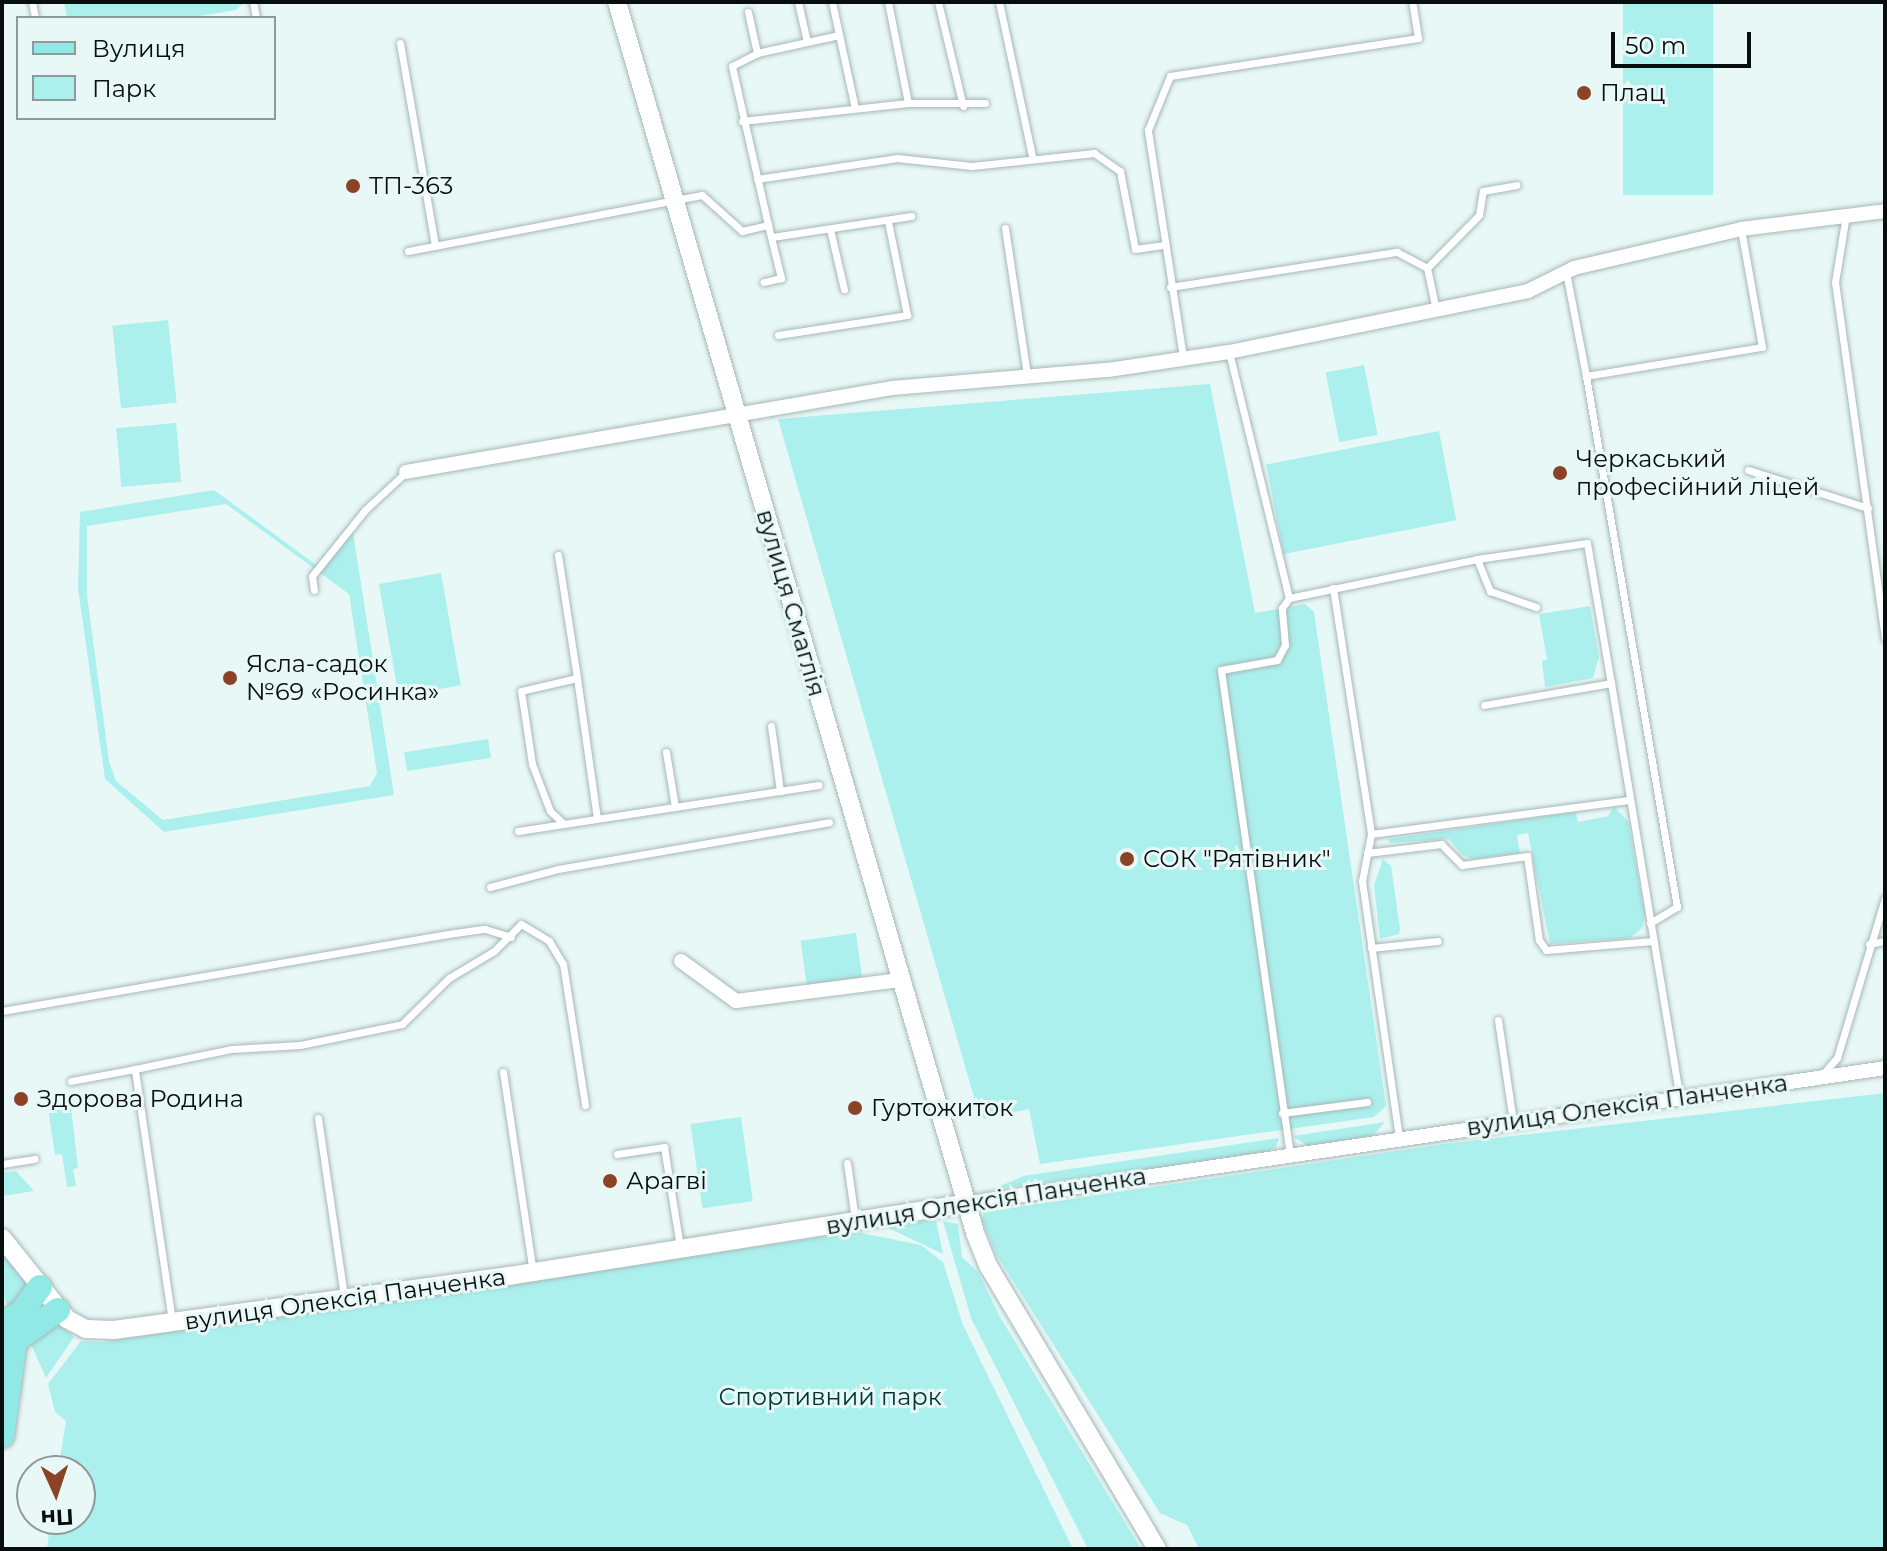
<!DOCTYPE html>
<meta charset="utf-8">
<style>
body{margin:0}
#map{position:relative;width:1887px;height:1551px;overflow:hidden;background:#e7f8f7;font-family:Montserrat,sans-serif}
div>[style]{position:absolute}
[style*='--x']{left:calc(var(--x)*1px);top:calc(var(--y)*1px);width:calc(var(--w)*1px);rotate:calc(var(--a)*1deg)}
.green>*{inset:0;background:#abf0ed;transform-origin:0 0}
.roads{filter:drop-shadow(0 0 2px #a7b7b6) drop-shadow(0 0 2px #a7b7b6)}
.service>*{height:7px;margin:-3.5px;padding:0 3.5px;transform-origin:3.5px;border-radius:3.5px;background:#fff}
.minor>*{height:14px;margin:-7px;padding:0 7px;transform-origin:7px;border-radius:7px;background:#fff}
.tertiary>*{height:18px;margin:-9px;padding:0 9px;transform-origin:9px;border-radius:9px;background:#fff}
.primary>*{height:24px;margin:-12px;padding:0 12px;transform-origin:12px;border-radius:12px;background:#91e9e6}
.dots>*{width:22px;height:22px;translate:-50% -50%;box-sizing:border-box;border:4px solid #e7f8f7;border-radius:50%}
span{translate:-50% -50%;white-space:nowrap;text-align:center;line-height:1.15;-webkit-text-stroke:6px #e7f8f7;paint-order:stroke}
.poi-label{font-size:24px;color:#080d0d}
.left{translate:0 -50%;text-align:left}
.street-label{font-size:24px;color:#080d0d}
.park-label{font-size:24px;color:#003635}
.frame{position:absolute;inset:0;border:4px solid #080d0d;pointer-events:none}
.legend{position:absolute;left:16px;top:16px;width:260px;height:104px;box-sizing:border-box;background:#e7f8f7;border:2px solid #8e9a99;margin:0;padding:10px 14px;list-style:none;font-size:24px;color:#080d0d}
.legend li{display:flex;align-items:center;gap:16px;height:40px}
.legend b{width:40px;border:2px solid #8e9a99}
.north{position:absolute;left:16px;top:1455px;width:80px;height:80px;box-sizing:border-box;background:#e7f8f7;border:2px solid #8e9a99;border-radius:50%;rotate:177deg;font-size:22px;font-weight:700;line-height:32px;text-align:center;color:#080d0d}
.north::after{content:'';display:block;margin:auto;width:28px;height:36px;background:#8c4325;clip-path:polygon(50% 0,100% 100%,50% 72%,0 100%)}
.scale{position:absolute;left:1611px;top:32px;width:140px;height:36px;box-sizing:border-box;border:4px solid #080d0d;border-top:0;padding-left:10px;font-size:24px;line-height:28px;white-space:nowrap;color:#080d0d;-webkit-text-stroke:6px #e7f8f7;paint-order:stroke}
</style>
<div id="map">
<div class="green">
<div style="clip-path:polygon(64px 2px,244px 2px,236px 10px,188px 18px,67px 18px)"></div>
<div style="left:1623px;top:2px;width:90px;height:193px"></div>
<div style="left:168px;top:320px;width:83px;height:56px;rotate:84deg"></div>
<div style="left:1364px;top:365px;width:71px;height:39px;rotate:79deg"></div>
<div style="clip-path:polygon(1210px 384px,1255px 613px,1305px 604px,1314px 612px,1386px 1106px,1374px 1117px,1040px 1164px,1029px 1109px,984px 1119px,978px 1111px,778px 419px)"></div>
<div style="left:176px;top:423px;width:59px;height:60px;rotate:85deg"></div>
<div style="left:1439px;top:431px;width:91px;height:176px;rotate:79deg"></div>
<div style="clip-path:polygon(evenodd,214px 490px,319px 567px,352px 526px,394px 795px,164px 832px,105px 779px,78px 588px,80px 512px,214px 490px,226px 504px,349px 594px,377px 773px,370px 786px,163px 820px,116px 781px,109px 761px,87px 595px,87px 526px,226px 504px)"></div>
<div style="left:441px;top:573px;width:114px;height:63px;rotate:80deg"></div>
<div style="clip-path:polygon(1590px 606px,1599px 657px,1593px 678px,1545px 687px,1542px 661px,1547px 659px,1539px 614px)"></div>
<div style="left:488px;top:739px;width:19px;height:85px;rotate:81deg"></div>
<div style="clip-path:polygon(1614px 807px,1628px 821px,1645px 915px,1642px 928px,1630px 938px,1550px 944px,1528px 833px,1517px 835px,1520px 853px,1472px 859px,1462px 855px,1449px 839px,1389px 843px,1388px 839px,1576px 812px,1578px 822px,1608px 816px)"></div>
<div style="clip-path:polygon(1383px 859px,1391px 866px,1400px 929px,1399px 934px,1380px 939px,1374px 885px)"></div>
<div style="left:856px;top:933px;width:45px;height:56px;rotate:82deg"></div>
<div style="clip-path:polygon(1885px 1093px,1885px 1549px,1199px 1549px,1187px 1525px,1160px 1513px,996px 1254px,982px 1220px,984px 1212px,1444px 1144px)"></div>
<div style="clip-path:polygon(71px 1107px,78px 1168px,73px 1169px,76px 1186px,67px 1187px,62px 1154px,55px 1155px,49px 1115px,50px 1110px)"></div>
<div style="left:741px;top:1117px;width:85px;height:51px;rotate:82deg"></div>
<div style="clip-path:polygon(1385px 1122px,1371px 1138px,1309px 1147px,1293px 1136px)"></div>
<div style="clip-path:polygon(1279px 1138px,1276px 1147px,1263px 1154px,994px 1189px,1023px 1176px)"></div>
<div style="clip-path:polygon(16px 1171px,34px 1191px,2px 1196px,2px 1173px)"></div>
<div style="clip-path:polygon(936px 1220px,943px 1254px,884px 1226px)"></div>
<div style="clip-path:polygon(943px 1221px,958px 1224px,962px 1257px,978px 1272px,1000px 1317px,1141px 1549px,1088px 1549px,971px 1318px)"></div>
<div style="clip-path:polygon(856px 1232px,921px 1245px,943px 1262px,963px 1325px,1073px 1549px,47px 1549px,51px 1519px,80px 1519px,80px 1471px,58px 1471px,66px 1421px,55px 1412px,48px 1384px,81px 1341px,102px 1342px)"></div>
<div style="clip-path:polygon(2px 1249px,29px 1285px,12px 1312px,2px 1296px)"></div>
<div style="clip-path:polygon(59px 1323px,74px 1337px,46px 1378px,27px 1335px)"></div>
</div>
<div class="roads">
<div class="service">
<div style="--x:32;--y:2;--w:16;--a:79"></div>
<div style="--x:253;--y:2;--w:16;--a:79"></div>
<div style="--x:798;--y:2;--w:41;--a:77.3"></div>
<div style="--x:832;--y:2;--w:108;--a:77.8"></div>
<div style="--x:888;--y:2;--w:103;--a:78.8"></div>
<div style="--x:938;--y:2;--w:107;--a:76.5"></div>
<div style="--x:999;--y:2;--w:157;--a:77.9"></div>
<div style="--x:748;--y:12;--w:42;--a:77.6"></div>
<div style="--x:400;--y:43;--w:206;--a:80.2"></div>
<div style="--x:742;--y:121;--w:167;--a:-6.2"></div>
<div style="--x:908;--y:103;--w:77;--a:0"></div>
<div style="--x:757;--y:179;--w:142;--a:-8.5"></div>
<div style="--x:897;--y:158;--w:75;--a:6.1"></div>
<div style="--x:972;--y:166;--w:123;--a:-6.1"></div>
<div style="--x:1094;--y:153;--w:32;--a:35"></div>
<div style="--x:1120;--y:171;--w:79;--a:79.1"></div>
<div style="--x:1135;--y:249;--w:28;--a:-8"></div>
<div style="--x:1846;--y:215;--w:68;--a:99.3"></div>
<div style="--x:1835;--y:282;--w:360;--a:82"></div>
<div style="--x:768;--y:225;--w:163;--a:-102.8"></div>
<div style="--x:732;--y:66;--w:28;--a:-27"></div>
<div style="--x:757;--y:53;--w:84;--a:-12.4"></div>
<div style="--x:1005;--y:228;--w:150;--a:81.5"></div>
<div style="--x:830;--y:229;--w:62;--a:76.9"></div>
<div style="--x:772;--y:237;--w:141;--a:-8.6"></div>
<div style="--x:408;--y:251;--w:299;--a:-10.8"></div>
<div style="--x:702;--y:195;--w:54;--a:42"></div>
<div style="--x:742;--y:231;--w:27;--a:-13"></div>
<div style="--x:768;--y:225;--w:55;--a:76.2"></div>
<div style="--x:781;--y:278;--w:18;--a:167"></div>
<div style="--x:1427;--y:268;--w:74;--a:-45.5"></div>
<div style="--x:1479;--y:215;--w:24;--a:-81"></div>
<div style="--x:1483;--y:191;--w:34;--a:-10"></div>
<div style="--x:1566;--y:272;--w:106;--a:79.1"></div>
<div style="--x:1170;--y:287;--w:230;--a:-8.8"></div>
<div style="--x:1397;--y:252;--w:34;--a:28"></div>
<div style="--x:1427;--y:268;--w:43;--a:77.9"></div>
<div style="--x:778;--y:335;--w:131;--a:-8.8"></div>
<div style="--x:907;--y:315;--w:95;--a:-101.5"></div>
<div style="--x:1229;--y:352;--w:253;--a:76.3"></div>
<div style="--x:1183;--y:357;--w:230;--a:-98.8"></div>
<div style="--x:1148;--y:130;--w:58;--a:-67.8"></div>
<div style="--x:1170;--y:76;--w:251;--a:-8.7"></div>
<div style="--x:1418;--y:38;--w:36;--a:-99"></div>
<div style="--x:1748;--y:470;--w:126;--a:17.6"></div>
<div style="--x:558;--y:555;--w:124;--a:81.2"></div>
<div style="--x:577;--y:678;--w:57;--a:166.9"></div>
<div style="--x:521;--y:691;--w:74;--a:81.4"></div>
<div style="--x:532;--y:764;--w:50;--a:69"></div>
<div style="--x:550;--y:811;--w:19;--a:43"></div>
<div style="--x:1477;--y:559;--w:35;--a:68"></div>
<div style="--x:1490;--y:591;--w:49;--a:19.2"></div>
<div style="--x:1333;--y:588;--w:249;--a:81.2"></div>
<div style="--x:1371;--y:834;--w:48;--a:100.8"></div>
<div style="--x:1362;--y:881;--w:260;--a:81.8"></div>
<div style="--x:314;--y:590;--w:14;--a:-98"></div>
<div style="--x:312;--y:576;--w:85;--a:-51.2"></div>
<div style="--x:365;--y:510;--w:56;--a:-42.8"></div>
<div style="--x:577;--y:678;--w:142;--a:81.9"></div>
<div style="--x:1484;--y:705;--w:129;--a:-9.8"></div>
<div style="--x:1611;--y:683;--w:422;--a:80.6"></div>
<div style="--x:771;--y:726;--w:66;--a:82.1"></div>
<div style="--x:666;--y:752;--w:56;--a:80.7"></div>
<div style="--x:518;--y:831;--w:304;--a:-8.7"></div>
<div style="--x:1371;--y:834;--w:260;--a:-7.5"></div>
<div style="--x:1367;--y:853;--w:75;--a:-6.9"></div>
<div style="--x:1441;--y:844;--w:30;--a:45"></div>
<div style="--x:1462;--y:865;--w:66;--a:-7.9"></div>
<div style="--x:1527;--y:856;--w:85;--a:81.9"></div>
<div style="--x:1539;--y:940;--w:12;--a:55"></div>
<div style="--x:1546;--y:950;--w:107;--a:-4.8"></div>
<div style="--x:490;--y:887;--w:70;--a:-14.8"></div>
<div style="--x:558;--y:869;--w:275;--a:-9.8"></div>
<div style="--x:1650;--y:923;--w:31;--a:-31"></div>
<div style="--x:1677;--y:907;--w:539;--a:-99.72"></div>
<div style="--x:1586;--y:376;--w:178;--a:-9.4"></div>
<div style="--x:1762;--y:347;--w:120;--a:-100.1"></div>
<div style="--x:1869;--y:944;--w:16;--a:-11"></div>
<div style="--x:1371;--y:948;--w:67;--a:-6"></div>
<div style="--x:2;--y:1011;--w:460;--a:-9.8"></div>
<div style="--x:455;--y:933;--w:30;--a:-8"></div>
<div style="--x:485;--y:929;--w:27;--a:17"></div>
<div style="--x:1498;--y:1020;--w:103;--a:81.6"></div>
<div style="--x:503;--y:1072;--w:202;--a:81.5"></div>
<div style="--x:1822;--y:1075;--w:23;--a:-49"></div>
<div style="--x:1837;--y:1058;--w:167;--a:-73.3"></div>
<div style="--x:71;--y:1081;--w:65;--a:-10.6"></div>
<div style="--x:1282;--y:1113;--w:86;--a:-7.4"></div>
<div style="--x:318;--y:1118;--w:181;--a:81.7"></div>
<div style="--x:617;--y:1154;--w:48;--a:-8.5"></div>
<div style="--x:664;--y:1147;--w:101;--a:80.9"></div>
<div style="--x:1290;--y:1155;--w:490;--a:-98.1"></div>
<div style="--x:1221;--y:670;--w:57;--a:-10.1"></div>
<div style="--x:1277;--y:660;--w:17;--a:-62"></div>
<div style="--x:1285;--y:645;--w:37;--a:-95"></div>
<div style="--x:1282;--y:608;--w:12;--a:-55"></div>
<div style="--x:1289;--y:598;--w:192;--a:-11.7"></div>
<div style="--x:1477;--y:559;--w:111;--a:-8.3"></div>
<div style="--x:1587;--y:543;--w:142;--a:80.3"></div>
<div style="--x:847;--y:1163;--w:57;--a:81.9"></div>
<div style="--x:2;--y:1164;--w:33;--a:-9"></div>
<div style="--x:172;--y:1321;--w:255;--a:-98.4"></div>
<div style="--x:135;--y:1069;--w:99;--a:-11.7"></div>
<div style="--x:232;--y:1049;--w:68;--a:-3.4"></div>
<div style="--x:300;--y:1045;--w:104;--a:-11.6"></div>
<div style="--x:402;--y:1024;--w:66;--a:-44.4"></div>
<div style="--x:449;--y:978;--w:52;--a:-31"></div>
<div style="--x:494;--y:951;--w:38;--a:-45"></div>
<div style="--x:521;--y:924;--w:33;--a:31"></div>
<div style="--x:549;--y:941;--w:27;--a:59"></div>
<div style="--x:563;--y:964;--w:143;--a:81.1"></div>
</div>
<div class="minor">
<div style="--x:406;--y:472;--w:493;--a:-9.8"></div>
<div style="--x:892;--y:388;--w:217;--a:-4.8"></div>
<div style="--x:1108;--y:370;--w:122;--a:-8.5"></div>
<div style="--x:1229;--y:352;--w:305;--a:-11.5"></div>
<div style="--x:1528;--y:291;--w:51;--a:-26.6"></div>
<div style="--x:1574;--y:268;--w:171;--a:-13.1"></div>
<div style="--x:1741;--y:229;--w:145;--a:-7.1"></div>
<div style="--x:681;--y:961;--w:68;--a:36"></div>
<div style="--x:736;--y:1001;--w:165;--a:-7.3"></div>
<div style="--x:969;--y:1203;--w:926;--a:-8.38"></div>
</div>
<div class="tertiary">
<div style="--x:617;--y:2;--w:1282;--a:73.78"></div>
<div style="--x:975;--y:1233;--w:37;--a:68"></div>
<div style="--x:989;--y:1267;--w:328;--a:59.2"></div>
<div style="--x:2;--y:1238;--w:104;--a:51.3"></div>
<div style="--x:67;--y:1319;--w:21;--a:28"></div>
<div style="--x:86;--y:1329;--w:28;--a:2"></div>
<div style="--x:114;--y:1330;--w:399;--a:-7.8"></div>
<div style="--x:509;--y:1276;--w:466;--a:-9"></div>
</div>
<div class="primary">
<div style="--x:2;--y:1323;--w:21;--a:-28"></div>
<div style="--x:21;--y:1313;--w:32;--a:-54"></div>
<div style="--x:2;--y:1436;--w:96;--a:-82.2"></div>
<div style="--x:15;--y:1341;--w:53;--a:-35.8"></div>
</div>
</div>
<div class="dots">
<div style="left:1584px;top:93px;background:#8c4325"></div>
<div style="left:353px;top:186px;background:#8c4325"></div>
<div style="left:1560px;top:473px;background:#8c4325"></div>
<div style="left:230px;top:678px;background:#8c4325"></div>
<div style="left:1127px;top:859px;background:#8c4325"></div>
<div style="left:21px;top:1099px;background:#8c4325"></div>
<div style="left:855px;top:1108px;background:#8c4325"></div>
<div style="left:610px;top:1181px;background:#8c4325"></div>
</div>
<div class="poi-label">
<span class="left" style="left:1600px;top:93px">Плац</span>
<span class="left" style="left:369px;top:186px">ТП-363</span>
<span class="left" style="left:1576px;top:473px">Черкаський<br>професійний ліцей</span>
<span class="left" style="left:246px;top:678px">Ясла-садок<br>№69 «Росинка»</span>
<span class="left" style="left:1143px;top:859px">СОК "Рятівник"</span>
<span class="left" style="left:37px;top:1099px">Здорова Родина</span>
<span class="left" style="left:871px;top:1108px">Гуртожиток</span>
<span class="left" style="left:626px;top:1181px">Арагві</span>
</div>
<div class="street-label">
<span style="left:791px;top:603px;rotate:74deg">вулиця Смаглія</span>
<span style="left:1627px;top:1105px;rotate:-8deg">вулиця Олексія Панченка</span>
<span style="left:986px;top:1201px;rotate:-9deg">вулиця Олексія Панченка</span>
<span style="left:345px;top:1299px;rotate:-8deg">вулиця Олексія Панченка</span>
</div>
<div class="park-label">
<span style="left:830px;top:1397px">Спортивний парк</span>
</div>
<div class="frame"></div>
<ul class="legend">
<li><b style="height:10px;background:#91e9e6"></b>Вулиця</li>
<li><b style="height:22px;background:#abf0ed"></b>Парк</li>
</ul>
<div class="north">Пн</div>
<div class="scale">50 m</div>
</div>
